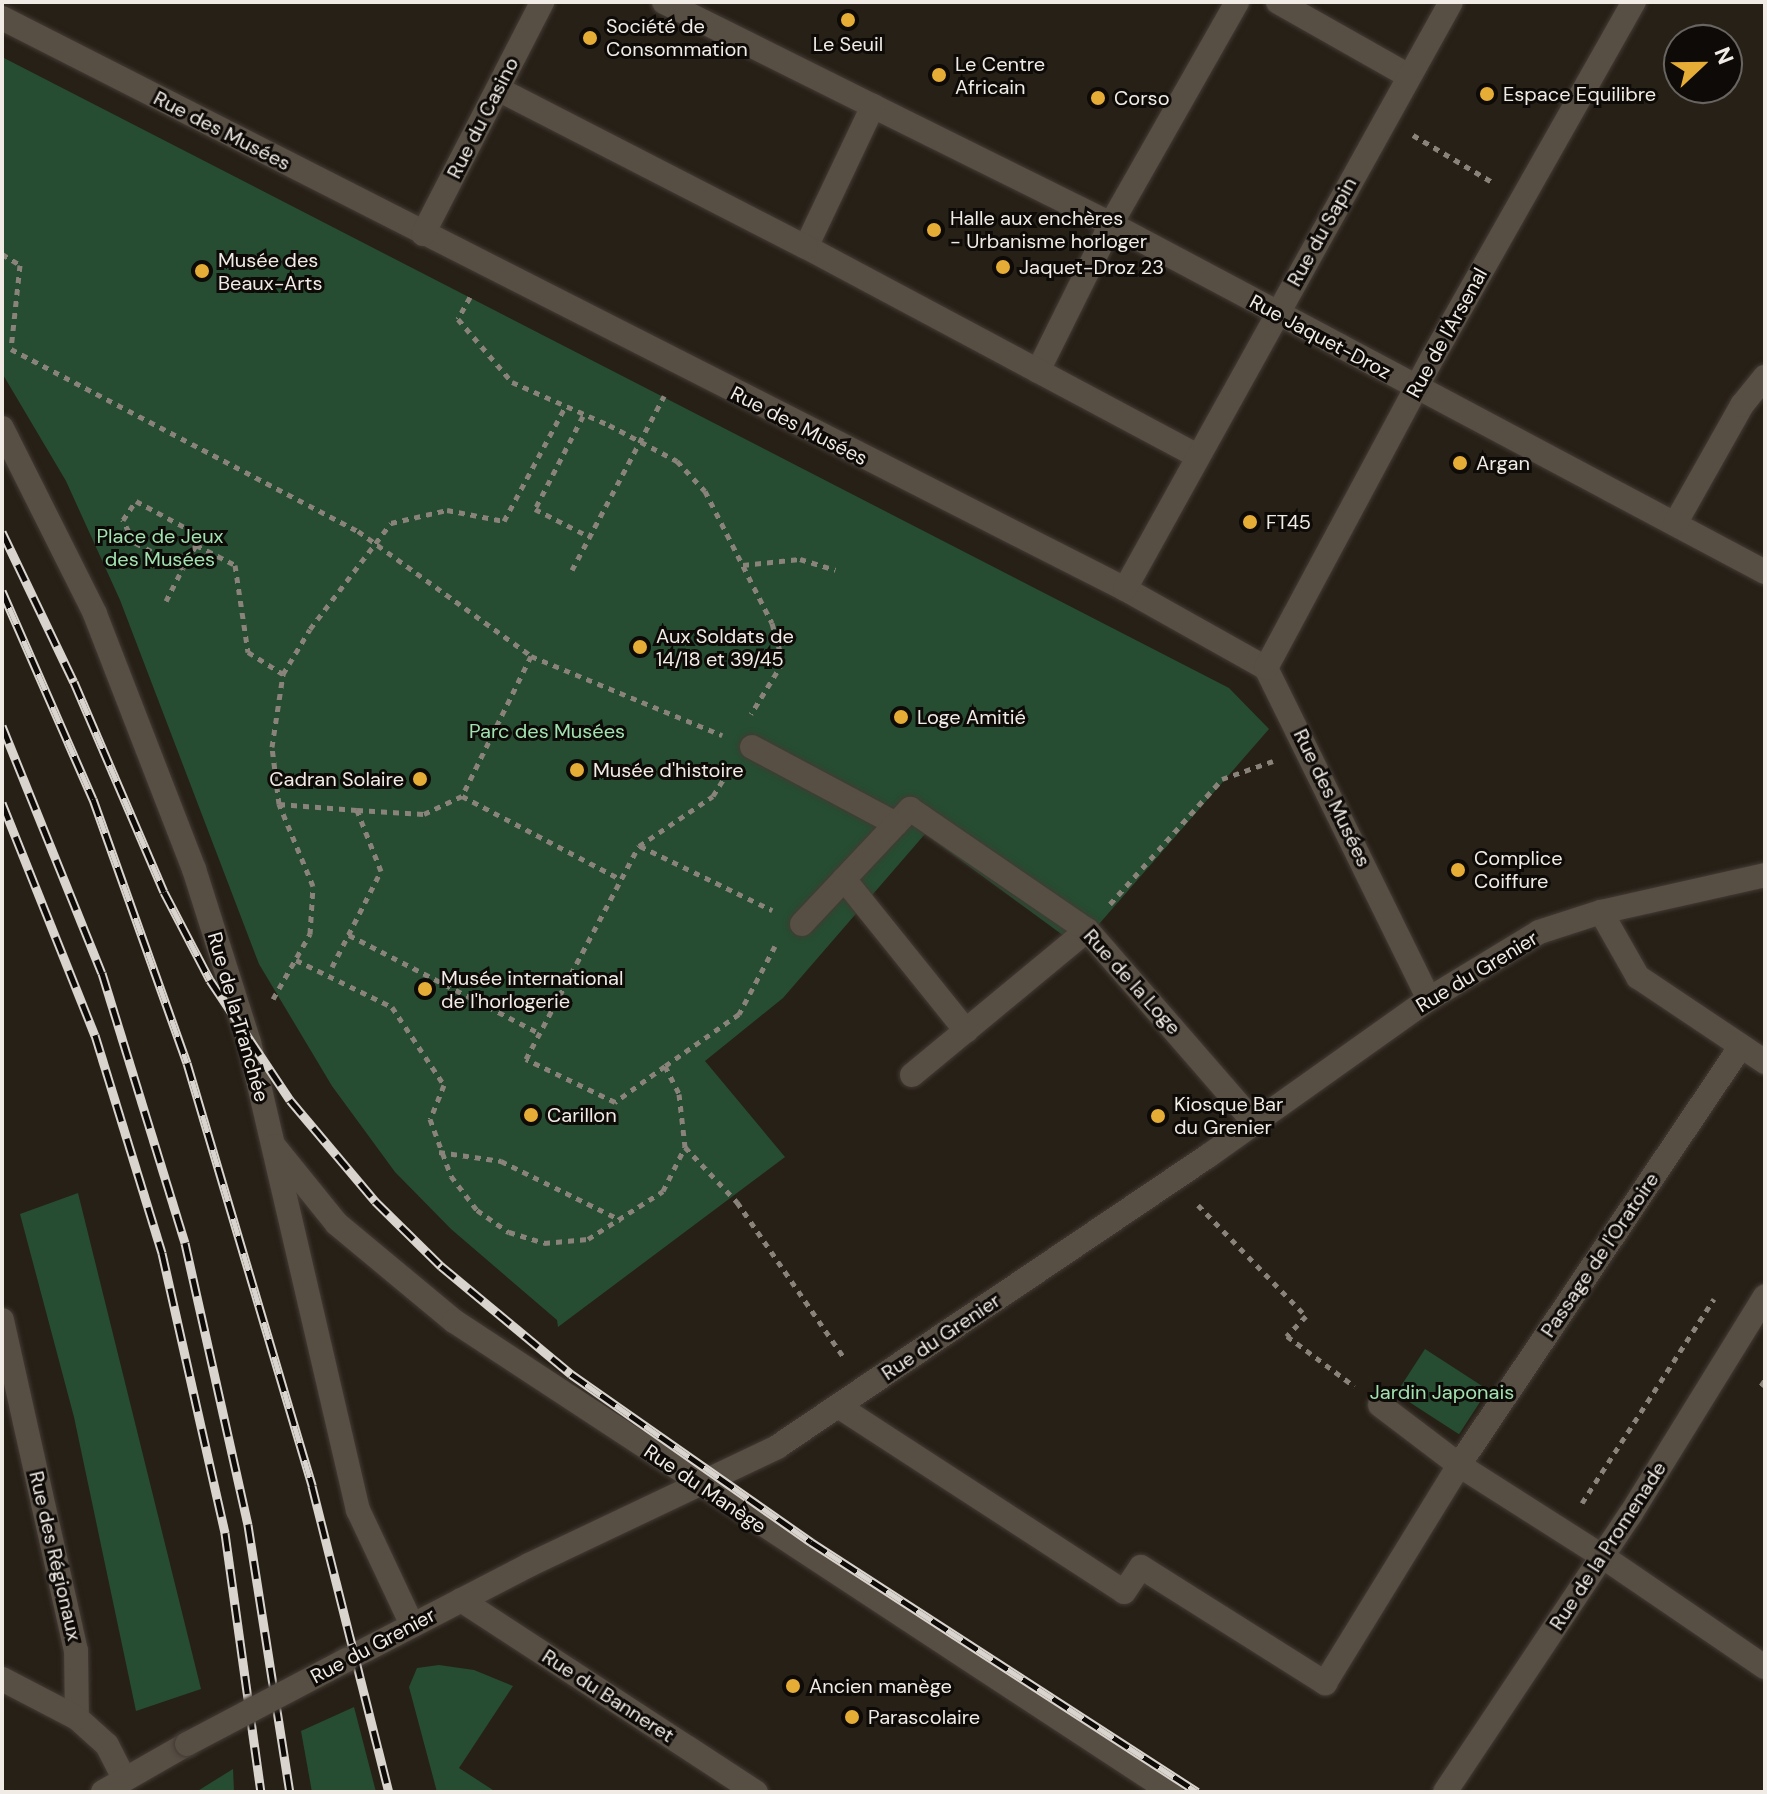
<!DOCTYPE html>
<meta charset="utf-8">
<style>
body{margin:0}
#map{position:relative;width:1767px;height:1794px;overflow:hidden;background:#272017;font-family:"DM Sans",sans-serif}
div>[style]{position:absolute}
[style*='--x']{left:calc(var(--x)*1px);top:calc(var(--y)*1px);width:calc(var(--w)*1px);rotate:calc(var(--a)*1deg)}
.green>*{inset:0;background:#264d31;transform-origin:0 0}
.path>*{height:5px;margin-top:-2.5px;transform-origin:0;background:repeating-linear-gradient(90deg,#89837b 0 6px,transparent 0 12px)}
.roads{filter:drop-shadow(0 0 2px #423b35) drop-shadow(0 0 2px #423b35)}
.service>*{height:24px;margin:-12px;padding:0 12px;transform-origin:12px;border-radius:12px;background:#574e44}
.pedestrian>*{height:24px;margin:-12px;padding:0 12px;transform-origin:12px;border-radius:12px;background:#574e44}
.minor>*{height:24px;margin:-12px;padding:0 12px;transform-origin:12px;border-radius:12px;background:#574e44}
.rail>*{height:9px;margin-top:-4.5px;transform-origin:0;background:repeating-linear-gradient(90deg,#0d0a07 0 18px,#dad4ce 0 36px);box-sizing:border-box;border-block:2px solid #dad4ce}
.path-bridge>*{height:5px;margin-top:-2.5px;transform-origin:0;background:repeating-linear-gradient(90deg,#89837b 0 6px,transparent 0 12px)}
.bridges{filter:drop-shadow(0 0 2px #423b35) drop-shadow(0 0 2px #423b35)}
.minor-bridge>*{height:24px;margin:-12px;padding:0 12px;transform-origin:12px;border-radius:12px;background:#574e44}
.dots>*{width:22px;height:22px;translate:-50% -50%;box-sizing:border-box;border:4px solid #0d0a07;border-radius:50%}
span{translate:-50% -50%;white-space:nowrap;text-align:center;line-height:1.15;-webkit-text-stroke:6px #0d0a07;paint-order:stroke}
.poi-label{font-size:20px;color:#f1ebe5}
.left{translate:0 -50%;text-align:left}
.right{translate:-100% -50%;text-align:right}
.street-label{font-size:20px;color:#f1ebe5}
.park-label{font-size:20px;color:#a0e2b0}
.frame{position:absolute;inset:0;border:4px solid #f1ebe5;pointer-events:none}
.north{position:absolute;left:1663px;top:24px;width:80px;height:80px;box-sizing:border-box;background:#0d0a07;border:2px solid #686460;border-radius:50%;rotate:68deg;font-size:22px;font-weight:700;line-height:32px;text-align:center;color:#f1ebe5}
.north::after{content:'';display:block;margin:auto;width:28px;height:36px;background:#e6ad36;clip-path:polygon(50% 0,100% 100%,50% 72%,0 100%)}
</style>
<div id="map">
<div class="green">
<div style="clip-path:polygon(2px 57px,1229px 688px,1269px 729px,1079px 947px,925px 834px,783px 998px,705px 1061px,785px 1157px,558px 1327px,557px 1320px,451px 1229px,395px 1172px,332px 1086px,259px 964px,120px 600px,66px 481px,2px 373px)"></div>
<div style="clip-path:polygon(78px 1193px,201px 1689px,136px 1711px,74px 1417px,20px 1214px)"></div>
<div style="left:1425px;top:1349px;width:75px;height:53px;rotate:33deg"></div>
<div style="clip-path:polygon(439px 1665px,474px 1670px,513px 1686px,459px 1768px,496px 1792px,437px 1792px,409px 1687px,417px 1668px)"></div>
<div style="clip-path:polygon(354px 1707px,376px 1792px,312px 1792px,301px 1731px)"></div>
<div style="clip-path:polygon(233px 1769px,234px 1792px,196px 1792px)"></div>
</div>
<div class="path">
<div style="--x:1413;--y:135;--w:94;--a:30.7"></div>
<div style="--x:2;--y:254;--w:21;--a:31"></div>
<div style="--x:20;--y:265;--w:84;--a:96.1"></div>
<div style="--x:11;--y:349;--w:392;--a:27.7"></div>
<div style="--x:358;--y:531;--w:213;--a:35.8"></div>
<div style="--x:531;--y:656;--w:207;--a:22.5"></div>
<div style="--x:470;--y:297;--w:25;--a:119"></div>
<div style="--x:458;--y:319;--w:83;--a:49.4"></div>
<div style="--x:512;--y:382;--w:106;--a:23.9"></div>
<div style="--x:583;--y:416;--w:105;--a:117.3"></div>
<div style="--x:535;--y:509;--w:62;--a:27"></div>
<div style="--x:677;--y:461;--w:41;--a:47"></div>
<div style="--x:705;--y:491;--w:148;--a:63.1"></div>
<div style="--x:772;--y:623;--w:41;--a:74.2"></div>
<div style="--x:783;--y:662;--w:61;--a:121.6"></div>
<div style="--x:196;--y:545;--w:26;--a:119"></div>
<div style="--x:183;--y:568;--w:55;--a:-152"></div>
<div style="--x:134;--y:542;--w:25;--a:-117"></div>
<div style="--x:123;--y:520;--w:23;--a:-56"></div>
<div style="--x:136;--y:501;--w:74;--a:28.3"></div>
<div style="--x:201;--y:536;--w:10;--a:119"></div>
<div style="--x:196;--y:545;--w:44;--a:27.1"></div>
<div style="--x:235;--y:565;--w:88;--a:81.5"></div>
<div style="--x:248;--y:652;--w:41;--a:32.2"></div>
<div style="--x:283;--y:674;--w:52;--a:-59"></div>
<div style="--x:310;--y:629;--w:133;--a:-52.6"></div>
<div style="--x:391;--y:523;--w:57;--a:-13.1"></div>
<div style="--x:447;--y:510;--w:58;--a:10.9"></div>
<div style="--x:504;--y:521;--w:129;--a:-61.8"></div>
<div style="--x:743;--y:565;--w:57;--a:-6"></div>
<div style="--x:800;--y:559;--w:37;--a:17"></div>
<div style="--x:572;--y:570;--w:197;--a:-62.1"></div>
<div style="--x:166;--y:601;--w:37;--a:-63"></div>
<div style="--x:531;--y:656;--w:156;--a:116.2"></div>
<div style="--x:462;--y:796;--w:178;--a:27.7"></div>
<div style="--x:279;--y:804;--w:78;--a:4.4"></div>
<div style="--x:640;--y:846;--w:147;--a:25.9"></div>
<div style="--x:1110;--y:904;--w:168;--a:-48.1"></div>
<div style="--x:1222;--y:779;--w:54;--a:-19.4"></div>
<div style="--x:349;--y:935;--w:214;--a:27.3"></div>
<div style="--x:775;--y:946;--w:77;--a:117.9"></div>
<div style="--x:739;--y:1014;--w:90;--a:144.9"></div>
<div style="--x:665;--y:1066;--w:31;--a:63"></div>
<div style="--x:679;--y:1094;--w:53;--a:83.5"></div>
<div style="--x:685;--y:1147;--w:76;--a:46.6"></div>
<div style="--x:737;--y:1202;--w:191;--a:55.5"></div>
<div style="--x:296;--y:960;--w:107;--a:26.1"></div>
<div style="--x:392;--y:1007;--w:94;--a:56.3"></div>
<div style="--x:444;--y:1085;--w:37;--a:112"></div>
<div style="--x:430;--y:1119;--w:61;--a:69.8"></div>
<div style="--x:451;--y:1176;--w:43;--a:52.6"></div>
<div style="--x:477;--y:1210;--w:39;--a:35"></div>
<div style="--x:509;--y:1232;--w:37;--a:17"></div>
<div style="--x:544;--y:1243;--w:44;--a:-5.2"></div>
<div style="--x:588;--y:1239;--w:89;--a:-32.6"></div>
<div style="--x:663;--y:1191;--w:49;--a:-63.4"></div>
<div style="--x:332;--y:967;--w:108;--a:-63"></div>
<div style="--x:381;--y:871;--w:66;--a:-111.5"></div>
<div style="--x:357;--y:810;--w:67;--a:3.4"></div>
<div style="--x:424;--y:814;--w:42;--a:-25.3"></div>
<div style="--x:273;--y:999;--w:75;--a:-60.4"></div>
<div style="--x:310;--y:934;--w:48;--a:-86.4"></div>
<div style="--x:313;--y:886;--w:89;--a:-112.5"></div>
<div style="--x:279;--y:804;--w:57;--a:-97"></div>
<div style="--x:272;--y:747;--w:74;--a:-81.4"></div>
<div style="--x:665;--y:1066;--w:62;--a:144.2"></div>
<div style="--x:615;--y:1102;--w:99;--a:-154.2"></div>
<div style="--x:526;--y:1059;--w:241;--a:-62.1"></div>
<div style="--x:639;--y:846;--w:89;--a:-34"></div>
<div style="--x:713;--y:796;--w:28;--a:-58"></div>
<div style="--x:439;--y:1152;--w:63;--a:8.3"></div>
<div style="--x:501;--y:1161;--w:134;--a:26.2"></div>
<div style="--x:1198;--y:1205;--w:155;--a:45.8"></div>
<div style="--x:1306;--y:1316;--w:28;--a:134"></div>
<div style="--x:1287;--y:1336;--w:84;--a:36.7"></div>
<div style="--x:1761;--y:1386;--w:7;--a:-56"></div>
<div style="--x:1582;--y:1503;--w:243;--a:-57.1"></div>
</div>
<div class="roads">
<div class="service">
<div style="--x:752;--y:747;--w:163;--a:28.1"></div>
<div style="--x:896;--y:824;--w:21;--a:-47"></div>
<div style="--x:844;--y:879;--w:195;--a:51.2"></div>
<div style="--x:802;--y:924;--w:137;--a:-46.8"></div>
<div style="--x:912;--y:1075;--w:227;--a:-39.6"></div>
<div style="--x:1380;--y:1405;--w:99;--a:37.2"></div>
<div style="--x:1459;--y:1465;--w:169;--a:32.5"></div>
<div style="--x:838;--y:1406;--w:341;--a:33"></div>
<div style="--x:1124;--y:1592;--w:30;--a:-56"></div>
<div style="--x:1141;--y:1567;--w:218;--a:32.2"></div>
<div style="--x:1325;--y:1683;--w:256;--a:-58.4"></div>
<div style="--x:1459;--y:1465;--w:505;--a:-56.06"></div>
</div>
<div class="pedestrian">
<div style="--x:1278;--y:2;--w:150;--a:29.5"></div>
<div style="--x:873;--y:106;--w:266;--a:26.4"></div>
<div style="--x:1038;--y:371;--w:164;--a:-63.6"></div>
<div style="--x:1111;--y:224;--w:255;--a:-60.4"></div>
</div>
<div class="minor">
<div style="--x:664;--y:2;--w:233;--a:26.5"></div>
<div style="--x:873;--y:106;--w:156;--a:115.4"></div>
<div style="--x:806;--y:247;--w:442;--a:28.1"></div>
<div style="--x:2;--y:18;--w:1260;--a:26.95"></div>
<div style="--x:1125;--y:589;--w:162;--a:29.3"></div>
<div style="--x:1266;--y:668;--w:369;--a:63.8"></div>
<div style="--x:498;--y:89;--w:346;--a:27.2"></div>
<div style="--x:1111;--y:224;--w:741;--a:28.02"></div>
<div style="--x:423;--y:234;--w:261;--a:-62.8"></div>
<div style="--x:2;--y:428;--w:208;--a:63.4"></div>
<div style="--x:95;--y:614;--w:274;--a:68.8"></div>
<div style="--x:194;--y:869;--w:182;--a:72.4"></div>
<div style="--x:249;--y:1042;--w:481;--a:76.9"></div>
<div style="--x:358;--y:1510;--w:127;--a:64.8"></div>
<div style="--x:1675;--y:524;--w:137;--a:-60.6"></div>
<div style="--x:1742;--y:405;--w:36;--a:-51"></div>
<div style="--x:1125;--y:589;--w:671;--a:-60.95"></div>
<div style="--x:1266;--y:668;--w:355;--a:-61.8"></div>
<div style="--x:1434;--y:355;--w:406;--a:-60.5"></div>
<div style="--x:910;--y:809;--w:214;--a:34.4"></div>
<div style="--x:1087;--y:930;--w:256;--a:49"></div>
<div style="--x:1601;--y:912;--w:75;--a:60.4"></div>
<div style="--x:1638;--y:977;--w:153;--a:33.8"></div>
<div style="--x:274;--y:1146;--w:100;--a:51.1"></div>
<div style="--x:337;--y:1224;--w:152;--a:39.7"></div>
<div style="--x:454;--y:1321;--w:858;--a:33.3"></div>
<div style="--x:2;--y:1320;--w:338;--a:77.4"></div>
<div style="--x:76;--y:1650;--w:68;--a:89.2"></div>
<div style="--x:77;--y:1718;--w:40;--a:42"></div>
<div style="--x:107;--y:1745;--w:37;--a:63"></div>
<div style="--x:1602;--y:1556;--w:197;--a:34.3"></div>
<div style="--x:461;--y:1600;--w:352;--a:33.1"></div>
<div style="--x:346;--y:1660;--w:206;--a:-27.4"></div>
<div style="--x:529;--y:1565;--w:275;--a:-25.4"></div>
<div style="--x:777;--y:1447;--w:520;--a:-34.03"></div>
<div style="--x:1208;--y:1156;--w:271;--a:-35.4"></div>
<div style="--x:1429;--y:999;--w:129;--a:-31.3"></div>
<div style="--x:1539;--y:932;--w:65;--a:-17.9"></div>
<div style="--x:1601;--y:912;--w:168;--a:-12.7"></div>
<div style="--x:2;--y:1679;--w:85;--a:27.5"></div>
<div style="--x:103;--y:1792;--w:97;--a:-29.7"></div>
<div style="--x:1445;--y:1792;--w:333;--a:-56.3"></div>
<div style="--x:1630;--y:1515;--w:257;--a:-58.3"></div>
</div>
</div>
<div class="rail">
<div style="--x:2;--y:532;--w:166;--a:64.4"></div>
<div style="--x:74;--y:682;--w:228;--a:66.8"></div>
<div style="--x:164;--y:892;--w:99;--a:62.4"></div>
<div style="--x:210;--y:980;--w:144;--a:56.3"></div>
<div style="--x:290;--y:1100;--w:132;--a:49.9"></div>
<div style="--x:375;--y:1201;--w:93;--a:44.6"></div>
<div style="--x:441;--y:1266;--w:169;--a:39.7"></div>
<div style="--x:571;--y:1374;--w:293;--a:35"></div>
<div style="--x:811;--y:1542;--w:460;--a:32.9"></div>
<div style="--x:2;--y:591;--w:227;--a:66.4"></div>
<div style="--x:93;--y:799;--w:280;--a:70.4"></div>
<div style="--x:187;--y:1063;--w:441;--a:73.5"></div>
<div style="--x:312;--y:1486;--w:316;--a:75.9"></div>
<div style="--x:2;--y:726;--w:266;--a:68"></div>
<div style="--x:102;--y:973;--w:282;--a:72.9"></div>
<div style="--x:185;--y:1243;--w:289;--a:77.4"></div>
<div style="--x:248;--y:1525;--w:270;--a:81.1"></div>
<div style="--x:2;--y:803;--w:250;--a:68.2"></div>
<div style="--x:95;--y:1035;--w:228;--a:72.9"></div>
<div style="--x:162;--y:1253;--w:287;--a:77.3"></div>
<div style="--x:225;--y:1533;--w:261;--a:82.1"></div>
</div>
<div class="path-bridge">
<div style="--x:609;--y:425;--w:77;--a:27.9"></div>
</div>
<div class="bridges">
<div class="minor-bridge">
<div style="--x:187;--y:1744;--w:180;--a:-27.8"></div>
</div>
</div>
<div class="dots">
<div style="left:848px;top:20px;background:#e6ad36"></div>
<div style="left:590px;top:38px;background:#e6ad36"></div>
<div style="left:939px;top:75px;background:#e6ad36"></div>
<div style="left:1487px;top:94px;background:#e6ad36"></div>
<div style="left:1098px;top:98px;background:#e6ad36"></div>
<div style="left:934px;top:230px;background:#e6ad36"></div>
<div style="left:1003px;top:267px;background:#e6ad36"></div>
<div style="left:202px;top:271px;background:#e6ad36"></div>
<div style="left:1460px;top:463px;background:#e6ad36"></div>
<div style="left:1250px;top:522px;background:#e6ad36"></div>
<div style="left:640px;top:647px;background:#e6ad36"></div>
<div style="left:901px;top:717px;background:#e6ad36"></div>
<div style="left:577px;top:770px;background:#e6ad36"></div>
<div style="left:420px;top:779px;background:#e6ad36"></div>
<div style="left:1458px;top:870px;background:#e6ad36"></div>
<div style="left:425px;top:989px;background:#e6ad36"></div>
<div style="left:531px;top:1115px;background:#e6ad36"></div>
<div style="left:1158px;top:1116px;background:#e6ad36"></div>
<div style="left:793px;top:1686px;background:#e6ad36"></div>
<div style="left:852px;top:1717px;background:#e6ad36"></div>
</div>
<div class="poi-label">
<span class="left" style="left:606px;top:38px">Société de<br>Consommation</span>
<span style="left:848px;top:44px">Le Seuil</span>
<span class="left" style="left:955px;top:76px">Le Centre<br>Africain</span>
<span class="left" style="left:1503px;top:94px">Espace Equilibre</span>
<span class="left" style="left:1114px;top:98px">Corso</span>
<span class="left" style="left:950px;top:230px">Halle aux enchères<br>- Urbanisme horloger</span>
<span class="left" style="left:218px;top:272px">Musée des<br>Beaux-Arts</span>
<span class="left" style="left:1019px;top:267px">Jaquet-Droz 23</span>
<span class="left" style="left:1476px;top:463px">Argan</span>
<span class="left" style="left:1266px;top:522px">FT45</span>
<span class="left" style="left:656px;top:648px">Aux Soldats de<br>14/18 et 39/45</span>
<span class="left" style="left:917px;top:717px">Loge Amitié</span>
<span class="left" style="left:593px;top:770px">Musée d'histoire</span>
<span class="right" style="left:404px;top:779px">Cadran Solaire</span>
<span class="left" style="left:1474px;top:870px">Complice<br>Coiffure</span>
<span class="left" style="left:441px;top:990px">Musée international<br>de l'horlogerie</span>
<span class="left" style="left:1174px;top:1116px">Kiosque Bar<br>du Grenier</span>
<span class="left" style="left:547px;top:1115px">Carillon</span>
<span class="left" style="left:809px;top:1686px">Ancien manège</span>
<span class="left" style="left:868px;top:1717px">Parascolaire</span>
</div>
<div class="street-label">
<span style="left:483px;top:118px;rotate:-63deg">Rue du Casino</span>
<span style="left:222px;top:131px;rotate:27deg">Rue des Musées</span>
<span style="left:1322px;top:232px;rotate:-61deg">Rue du Sapin</span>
<span style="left:1447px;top:333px;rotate:-61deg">Rue de l'Arsenal</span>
<span style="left:1320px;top:337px;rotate:28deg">Rue Jaquet-Droz</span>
<span style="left:799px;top:426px;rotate:27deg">Rue des Musées</span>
<span style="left:1332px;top:798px;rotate:64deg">Rue des Musées</span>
<span style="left:1477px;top:972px;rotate:-31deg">Rue du Grenier</span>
<span style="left:1132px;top:982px;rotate:48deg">Rue de la Loge</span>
<span style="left:238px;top:1017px;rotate:74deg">Rue de la Tranchée</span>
<span style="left:1600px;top:1255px;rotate:-56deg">Passage de l'Oratoire</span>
<span style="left:941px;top:1337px;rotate:-34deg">Rue du Grenier</span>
<span style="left:705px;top:1489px;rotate:34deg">Rue du Manège</span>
<span style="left:1608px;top:1546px;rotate:-57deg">Rue de la Promenade</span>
<span style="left:55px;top:1556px;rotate:77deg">Rue des Régionaux</span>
<span style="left:373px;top:1646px;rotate:-28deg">Rue du Grenier</span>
<span style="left:608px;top:1696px;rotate:33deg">Rue du Banneret</span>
</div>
<div class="park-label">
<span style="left:160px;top:548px">Place de Jeux<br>des Musées</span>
<span style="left:547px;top:731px">Parc des Musées</span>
<span style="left:1442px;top:1392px">Jardin Japonais</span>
</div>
<div class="frame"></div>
<div class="north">N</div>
</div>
